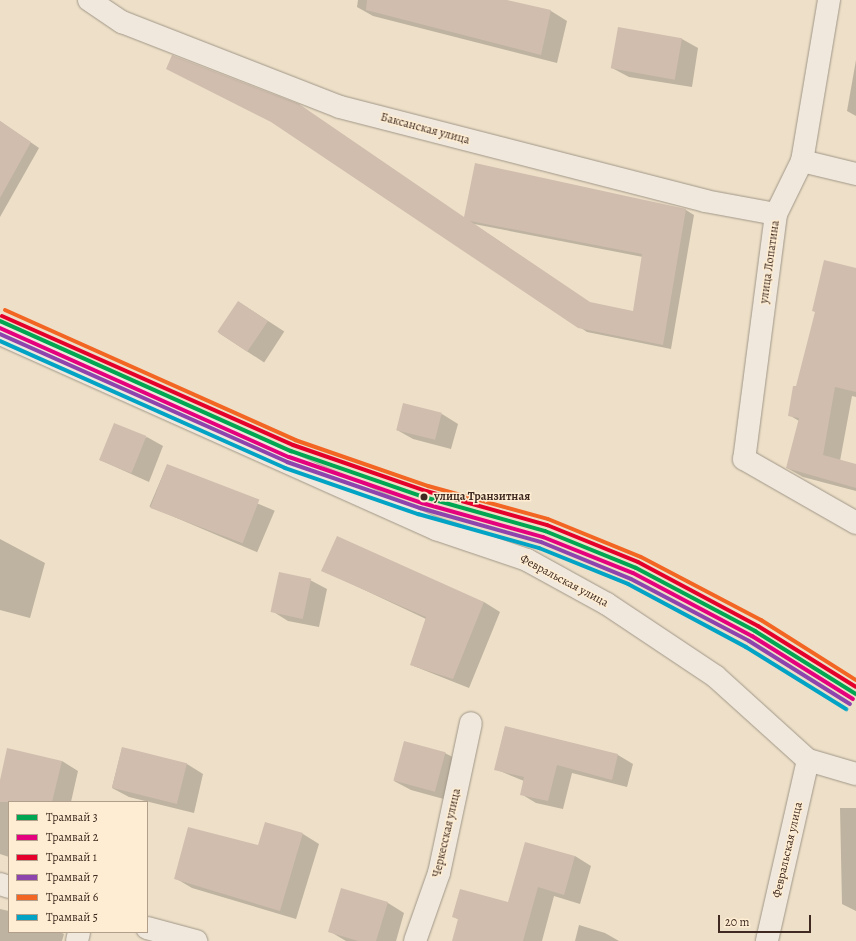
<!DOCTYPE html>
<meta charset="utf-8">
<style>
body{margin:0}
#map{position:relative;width:856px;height:941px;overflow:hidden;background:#eee0c8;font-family:Alegreya,serif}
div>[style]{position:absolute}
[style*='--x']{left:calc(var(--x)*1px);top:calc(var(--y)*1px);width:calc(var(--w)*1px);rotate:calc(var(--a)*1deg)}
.shadow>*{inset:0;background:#0003;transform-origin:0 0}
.building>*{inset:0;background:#d0bdae;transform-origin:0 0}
.roads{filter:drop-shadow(0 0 1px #a09688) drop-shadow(0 0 1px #a09688)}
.minor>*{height:22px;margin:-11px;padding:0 11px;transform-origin:11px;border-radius:11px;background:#f0e8dc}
.tram-1>*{height:4px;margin:-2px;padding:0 2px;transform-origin:2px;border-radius:2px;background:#00a651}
.tram-2>*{height:4px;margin:-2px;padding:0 2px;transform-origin:2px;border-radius:2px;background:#e5007d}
.tram-3>*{height:4px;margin:-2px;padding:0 2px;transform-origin:2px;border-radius:2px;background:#e4002b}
.tram-4>*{height:4px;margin:-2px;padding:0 2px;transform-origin:2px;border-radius:2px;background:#8e44ad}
.tram-5>*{height:4px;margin:-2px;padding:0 2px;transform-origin:2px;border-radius:2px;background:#f26522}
.tram-6>*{height:4px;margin:-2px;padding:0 2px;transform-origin:2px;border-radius:2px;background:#03a3c5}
.dots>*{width:11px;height:11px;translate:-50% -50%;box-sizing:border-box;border:2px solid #feedd2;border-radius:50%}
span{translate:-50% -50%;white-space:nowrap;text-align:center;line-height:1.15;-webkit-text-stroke:3px #feedd2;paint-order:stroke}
.street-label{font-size:12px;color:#3f2920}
.stop-label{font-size:12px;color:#3f2920;font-weight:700}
.left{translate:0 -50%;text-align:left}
.legend{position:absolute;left:8px;top:801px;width:140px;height:132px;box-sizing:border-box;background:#feedd2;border:1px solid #b29f8b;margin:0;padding:5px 7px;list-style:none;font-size:12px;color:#3f2920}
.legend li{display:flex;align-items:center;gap:8px;height:20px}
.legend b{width:20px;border:1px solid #b29f8b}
.scale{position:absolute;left:718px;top:915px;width:93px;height:18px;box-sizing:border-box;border:2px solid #3f2920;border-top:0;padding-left:5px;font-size:12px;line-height:14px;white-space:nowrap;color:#3f2920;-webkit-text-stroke:3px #feedd2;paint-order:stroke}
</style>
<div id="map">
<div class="shadow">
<div style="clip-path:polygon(358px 0,501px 0,551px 11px,567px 21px,557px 63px,373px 16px,357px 7px)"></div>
<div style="clip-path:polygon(619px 29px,682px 39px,698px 48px,692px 87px,629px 77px,612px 68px)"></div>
<div style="clip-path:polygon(856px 60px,856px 116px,847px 111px)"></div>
<div style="clip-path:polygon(0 121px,39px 148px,0 217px)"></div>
<div style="clip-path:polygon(evenodd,275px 123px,465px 218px,686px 210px,694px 215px,671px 349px,587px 332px,275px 123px,474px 224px,643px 257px,634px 312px,591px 304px,474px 224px)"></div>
<div style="clip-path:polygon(856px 269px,856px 397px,852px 396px,840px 461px,856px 465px,856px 491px,803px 477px,787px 468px,799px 421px,789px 415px,797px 387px)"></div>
<div style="left:239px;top:302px;width:54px;height:37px;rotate:33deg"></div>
<div style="clip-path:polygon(442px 414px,458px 424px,451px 449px,413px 439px,397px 430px)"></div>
<div style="clip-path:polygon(147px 437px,163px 446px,149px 482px,100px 460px)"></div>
<div style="left:167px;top:465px;width:117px;height:45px;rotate:23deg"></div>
<div style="clip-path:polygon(0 539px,45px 563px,30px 618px,0 610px)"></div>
<div style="clip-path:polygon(322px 570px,484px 602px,500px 612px,469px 688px,411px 665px,426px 619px)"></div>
<div style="clip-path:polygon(310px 580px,327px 589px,319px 627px,288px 621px,272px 611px)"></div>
<div style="clip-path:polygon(505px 727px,618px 755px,633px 764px,627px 787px,572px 773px,563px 809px,536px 803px,521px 794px,524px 781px,495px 769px)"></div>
<div style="clip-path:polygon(122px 748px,187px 764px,203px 774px,194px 813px,129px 797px,112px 788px)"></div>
<div style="clip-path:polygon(445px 753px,462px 762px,451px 801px,411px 790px,394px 781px)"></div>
<div style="clip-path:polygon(62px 761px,78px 771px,71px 802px,9px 802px,9px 857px,0 854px,0 784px)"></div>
<div style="clip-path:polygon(840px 808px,856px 808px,856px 911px,842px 904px)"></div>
<div style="clip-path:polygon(303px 834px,319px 844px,296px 919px,192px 888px,175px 878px,259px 846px)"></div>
<div style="clip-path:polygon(575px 856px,591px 866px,580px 904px,554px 896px,542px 941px,453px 941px,459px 920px,453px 916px,509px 904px)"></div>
<div style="clip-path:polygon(342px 889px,388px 903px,404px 913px,396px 941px,346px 941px,329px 931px)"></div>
<div style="clip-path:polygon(0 909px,9px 911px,9px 932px,60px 932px,64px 934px,62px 941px,0 941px)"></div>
<div style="clip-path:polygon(579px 925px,605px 933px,619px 941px,575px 941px)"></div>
</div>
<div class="building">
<div style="clip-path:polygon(367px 0,507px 0,551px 10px,541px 55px,366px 10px)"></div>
<div style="left:618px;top:27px;width:65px;height:42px;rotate:10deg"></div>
<div style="clip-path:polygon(evenodd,172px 55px,299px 104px,464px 217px,475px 163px,686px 209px,663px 345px,578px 328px,271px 122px,166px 69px,172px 55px,470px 221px,642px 254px,633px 311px,590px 302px,470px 221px)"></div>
<div style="clip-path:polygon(0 121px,31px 142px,0 198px)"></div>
<div style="clip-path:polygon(824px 260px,856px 268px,856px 392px,835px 387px,823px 455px,856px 464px,856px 488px,786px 468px,799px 418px,788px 416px,793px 386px,796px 386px,815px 312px,812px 311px)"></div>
<div style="left:238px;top:301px;width:36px;height:37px;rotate:34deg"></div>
<div style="left:403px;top:403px;width:40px;height:28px;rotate:14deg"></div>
<div style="left:114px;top:423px;width:35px;height:40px;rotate:22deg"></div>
<div style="left:167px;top:464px;width:99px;height:47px;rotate:21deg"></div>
<div style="clip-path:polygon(337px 536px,484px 602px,453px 679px,410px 665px,426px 617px,321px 571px)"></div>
<div style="left:279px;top:572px;width:33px;height:41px;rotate:12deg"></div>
<div style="clip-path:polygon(505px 726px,618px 754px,612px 780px,557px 765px,548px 801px,520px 795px,524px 777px,494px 770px)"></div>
<div style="left:404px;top:741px;width:43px;height:41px;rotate:15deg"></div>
<div style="left:122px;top:747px;width:67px;height:42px;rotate:14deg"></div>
<div style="clip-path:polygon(7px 748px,62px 761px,52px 802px,0 802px,0 780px)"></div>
<div style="clip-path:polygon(265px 822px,303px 833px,280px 911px,174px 879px,188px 827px,258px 845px)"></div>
<div style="clip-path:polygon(525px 842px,575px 856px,564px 895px,538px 887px,523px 941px,452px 941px,458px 919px,452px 917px,460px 889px,508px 902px)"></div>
<div style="clip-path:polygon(341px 888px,388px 902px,376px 941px,358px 941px,328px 932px)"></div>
</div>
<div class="roads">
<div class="minor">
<div style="--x:89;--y:0;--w:40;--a:34"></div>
<div style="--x:122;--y:22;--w:234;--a:21.3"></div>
<div style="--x:340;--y:107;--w:377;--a:14.4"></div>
<div style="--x:705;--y:201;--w:72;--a:10.4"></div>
<div style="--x:829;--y:0;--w:163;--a:99.5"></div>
<div style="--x:802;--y:161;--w:59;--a:116.1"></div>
<div style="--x:776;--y:214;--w:247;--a:97.4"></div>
<div style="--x:744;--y:459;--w:129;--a:29.7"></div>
<div style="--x:802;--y:161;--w:56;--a:13.5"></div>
<div style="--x:0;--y:334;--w:478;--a:24.1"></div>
<div style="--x:436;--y:529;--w:96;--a:18.8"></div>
<div style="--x:527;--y:560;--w:91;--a:28.8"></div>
<div style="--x:607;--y:604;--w:130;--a:33.7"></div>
<div style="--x:715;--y:676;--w:125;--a:42.1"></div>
<div style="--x:808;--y:760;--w:186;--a:102.8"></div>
<div style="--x:808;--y:760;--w:50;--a:16.3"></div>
<div style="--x:0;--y:884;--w:9;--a:18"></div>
<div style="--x:147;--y:928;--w:51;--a:14.9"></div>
<div style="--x:77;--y:941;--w:9;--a:-77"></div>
<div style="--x:415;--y:941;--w:72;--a:-70.6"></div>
<div style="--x:439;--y:873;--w:153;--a:-78"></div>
</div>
</div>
<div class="tram-1">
<div style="--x:0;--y:321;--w:319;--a:24.1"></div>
<div style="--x:291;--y:451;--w:141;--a:19.1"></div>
<div style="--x:424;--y:497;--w:126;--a:15.7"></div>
<div style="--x:545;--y:531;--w:98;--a:22.1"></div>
<div style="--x:636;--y:568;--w:135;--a:27.9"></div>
<div style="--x:755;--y:631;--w:119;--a:32"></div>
</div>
<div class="tram-2">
<div style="--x:0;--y:328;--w:316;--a:24.1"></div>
<div style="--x:289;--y:457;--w:141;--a:19.1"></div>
<div style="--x:422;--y:503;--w:126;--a:15.7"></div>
<div style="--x:543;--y:537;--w:97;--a:21.8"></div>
<div style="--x:633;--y:573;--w:135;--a:27.9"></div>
<div style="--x:752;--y:636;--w:119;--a:32"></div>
</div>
<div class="tram-3">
<div style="--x:2;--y:316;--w:318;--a:23.9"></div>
<div style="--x:293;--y:445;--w:141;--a:19.1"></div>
<div style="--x:426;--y:491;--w:126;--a:15.7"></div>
<div style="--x:547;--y:525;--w:98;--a:22.1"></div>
<div style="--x:638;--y:562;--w:136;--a:28.1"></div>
<div style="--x:758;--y:626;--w:115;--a:31.9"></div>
</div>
<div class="tram-4">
<div style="--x:0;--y:334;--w:314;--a:24"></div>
<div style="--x:287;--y:462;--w:141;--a:19.1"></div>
<div style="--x:420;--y:508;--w:126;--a:15.7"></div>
<div style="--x:541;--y:542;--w:97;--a:22.3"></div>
<div style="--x:631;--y:579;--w:133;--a:27.7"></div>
<div style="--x:749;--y:641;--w:119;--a:32"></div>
</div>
<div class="tram-5">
<div style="--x:5;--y:310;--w:318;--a:24.1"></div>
<div style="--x:295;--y:440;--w:141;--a:19.1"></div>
<div style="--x:428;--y:486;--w:124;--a:15.4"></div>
<div style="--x:548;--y:519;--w:100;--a:22.2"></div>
<div style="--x:641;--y:557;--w:136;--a:27.7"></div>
<div style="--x:761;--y:620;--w:112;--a:32.3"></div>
</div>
<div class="tram-6">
<div style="--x:0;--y:341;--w:312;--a:24"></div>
<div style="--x:285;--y:468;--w:141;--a:19.1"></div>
<div style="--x:418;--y:514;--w:126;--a:15.7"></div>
<div style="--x:539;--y:548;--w:96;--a:22"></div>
<div style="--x:628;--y:584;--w:134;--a:28.1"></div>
<div style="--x:746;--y:647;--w:118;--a:31.8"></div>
</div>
<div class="dots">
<div style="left:424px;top:497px;background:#3f2920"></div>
</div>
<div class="street-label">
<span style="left:425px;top:129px;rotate:15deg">Баксанская улица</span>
<span style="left:770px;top:262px;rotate:-82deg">улица Лопатина</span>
<span style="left:564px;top:581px;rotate:28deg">Февральская улица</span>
<span style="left:447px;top:833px;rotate:-77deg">Черкесская улица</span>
<span style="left:788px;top:850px;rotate:-77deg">Февральская улица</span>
</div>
<div class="stop-label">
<span class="left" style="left:434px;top:497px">улица Транзитная</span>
</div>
<ul class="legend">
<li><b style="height:5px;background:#00a651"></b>Трамвай 3</li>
<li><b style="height:5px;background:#e5007d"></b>Трамвай 2</li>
<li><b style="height:5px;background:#e4002b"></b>Трамвай 1</li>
<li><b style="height:5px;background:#8e44ad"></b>Трамвай 7</li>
<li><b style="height:5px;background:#f26522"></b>Трамвай 6</li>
<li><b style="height:5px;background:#03a3c5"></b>Трамвай 5</li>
</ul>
<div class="scale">20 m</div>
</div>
